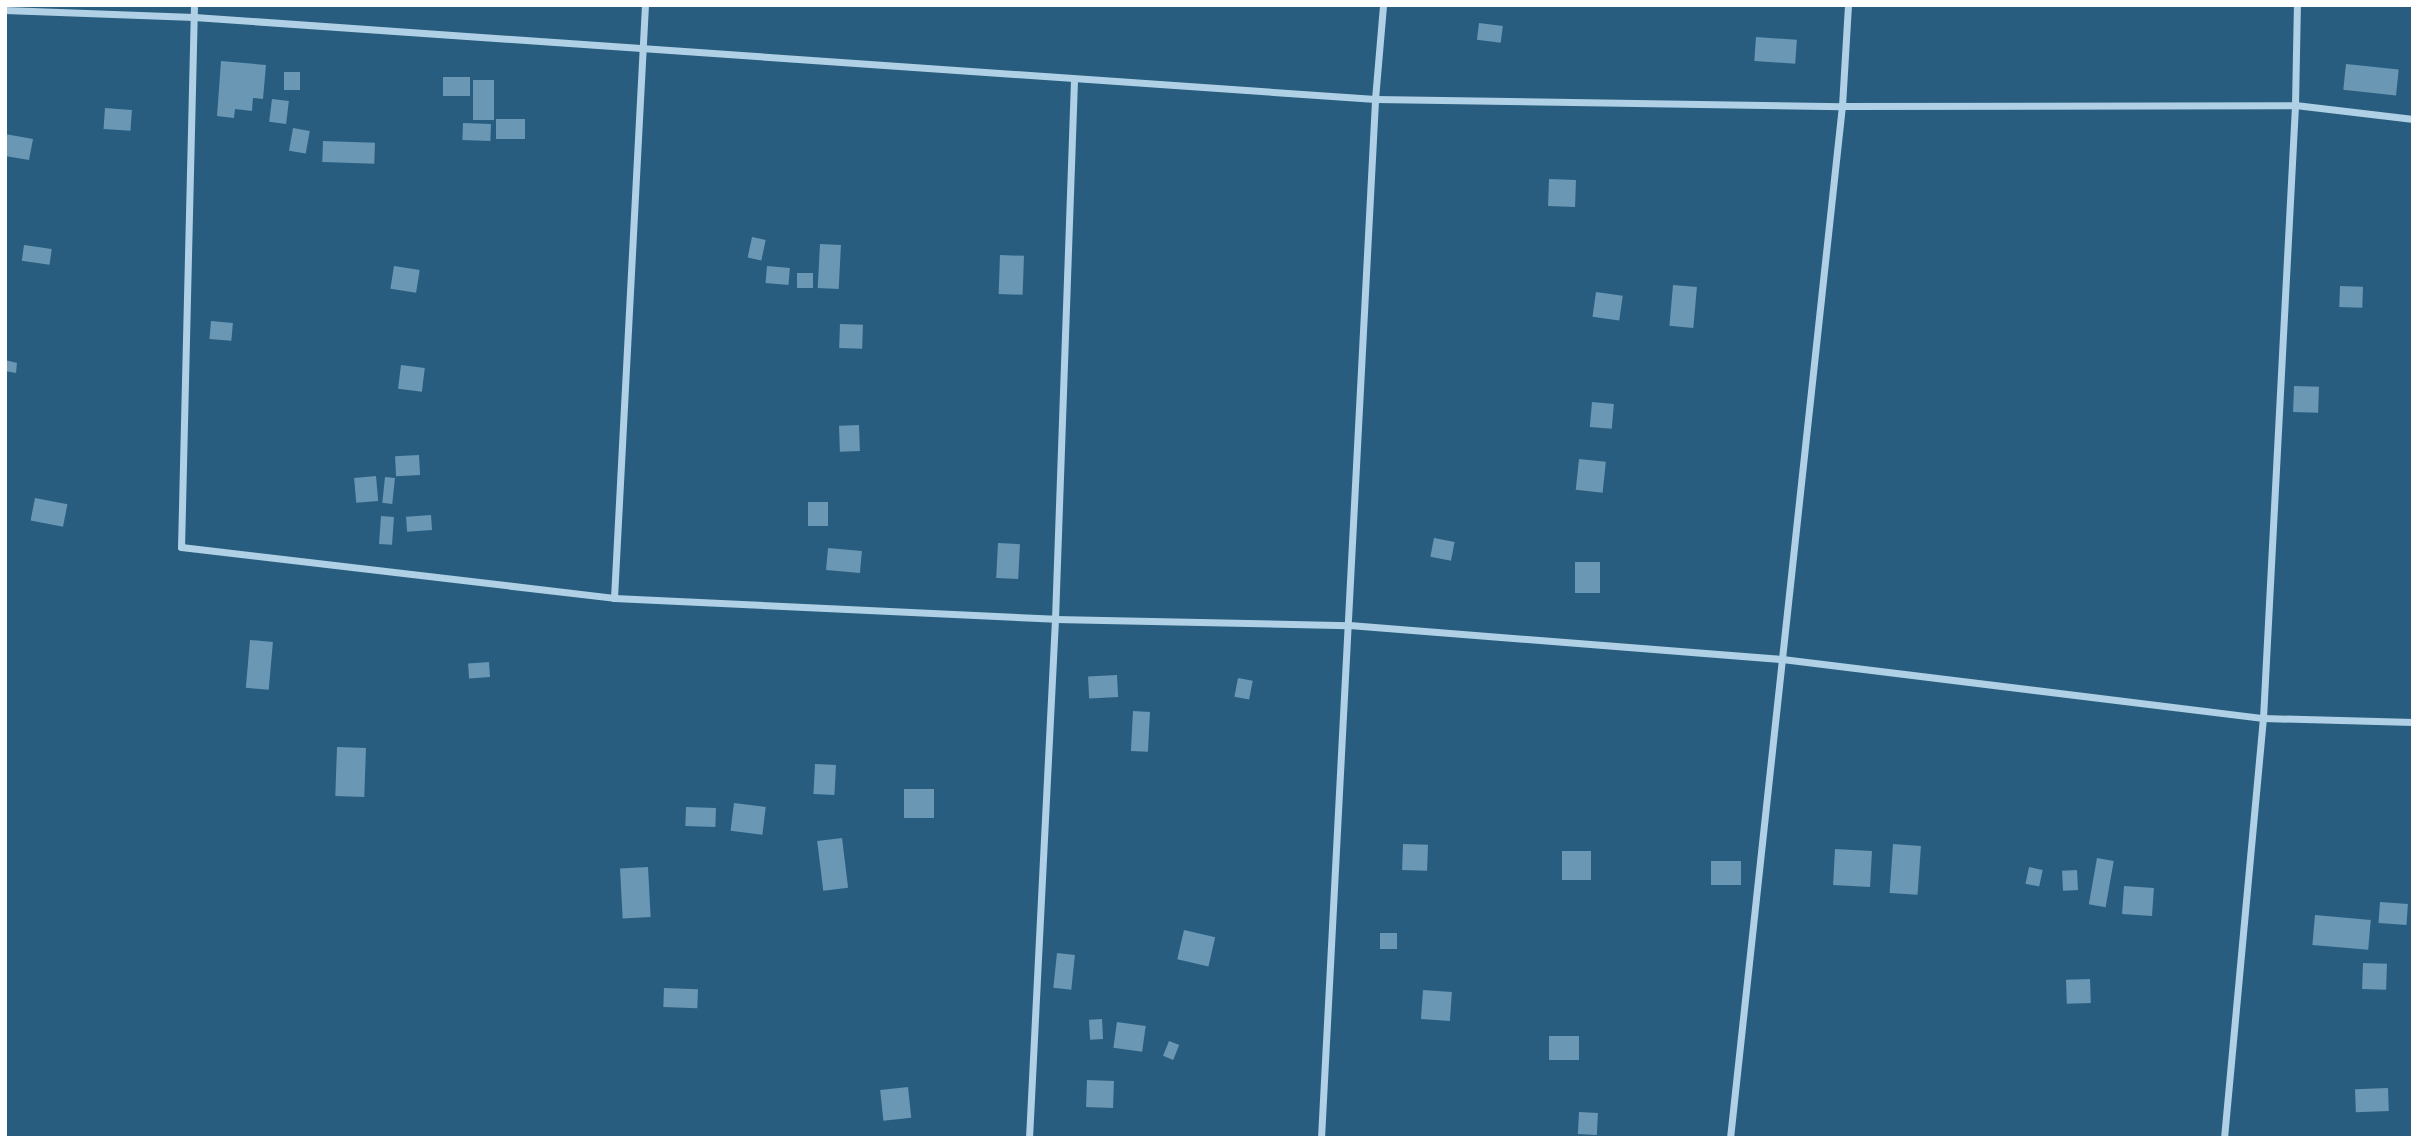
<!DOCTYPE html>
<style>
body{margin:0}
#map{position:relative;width:2418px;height:1143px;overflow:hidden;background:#295d7f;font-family:"Public Sans",sans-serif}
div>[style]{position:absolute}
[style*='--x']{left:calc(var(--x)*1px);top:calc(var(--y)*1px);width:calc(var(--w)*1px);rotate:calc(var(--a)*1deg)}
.building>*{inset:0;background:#6997b4;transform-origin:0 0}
.minor>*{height:7px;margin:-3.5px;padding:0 3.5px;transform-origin:3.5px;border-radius:3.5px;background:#b0d1e5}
span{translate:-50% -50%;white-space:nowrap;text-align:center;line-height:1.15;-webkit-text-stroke:5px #295d7f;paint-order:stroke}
.frame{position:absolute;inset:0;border:7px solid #fff;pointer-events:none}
</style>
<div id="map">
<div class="building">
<div style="left:1479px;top:23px;width:24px;height:17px;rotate:7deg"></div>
<div style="left:1756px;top:37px;width:41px;height:24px;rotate:4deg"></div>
<div style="clip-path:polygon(221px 61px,266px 65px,263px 99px,253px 98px,252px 111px,235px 109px,234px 118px,217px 116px)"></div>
<div style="left:2346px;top:64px;width:53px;height:26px;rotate:6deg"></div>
<div style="left:284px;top:72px;width:16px;height:18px"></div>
<div style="left:443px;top:77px;width:27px;height:19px"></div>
<div style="left:473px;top:80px;width:21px;height:40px"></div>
<div style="left:272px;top:99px;width:17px;height:23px;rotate:7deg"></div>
<div style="left:105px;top:108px;width:27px;height:21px;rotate:4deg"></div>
<div style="left:496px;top:119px;width:29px;height:20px"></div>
<div style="left:463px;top:123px;width:28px;height:17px;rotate:2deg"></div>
<div style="left:293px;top:128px;width:17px;height:23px;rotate:10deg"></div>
<div style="clip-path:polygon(5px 134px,33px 139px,29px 160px,5px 156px)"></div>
<div style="left:323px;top:141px;width:52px;height:21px;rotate:2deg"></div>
<div style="left:1549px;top:179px;width:27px;height:27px;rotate:2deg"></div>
<div style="left:752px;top:237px;width:14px;height:21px;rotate:12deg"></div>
<div style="left:820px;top:244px;width:21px;height:44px;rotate:3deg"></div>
<div style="left:24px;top:245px;width:28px;height:16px;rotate:8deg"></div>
<div style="left:1000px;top:255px;width:24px;height:39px;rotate:2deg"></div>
<div style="left:394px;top:266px;width:26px;height:23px;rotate:9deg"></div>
<div style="left:767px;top:266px;width:23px;height:17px;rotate:5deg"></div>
<div style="left:813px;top:273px;width:15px;height:16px;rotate:90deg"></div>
<div style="left:1673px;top:285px;width:24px;height:41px;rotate:5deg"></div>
<div style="left:2340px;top:286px;width:23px;height:21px;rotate:2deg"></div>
<div style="left:1596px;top:292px;width:27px;height:25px;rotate:8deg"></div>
<div style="left:211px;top:321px;width:22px;height:18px;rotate:5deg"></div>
<div style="left:840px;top:324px;width:23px;height:24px;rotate:2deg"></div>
<div style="clip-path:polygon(5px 360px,17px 363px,16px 373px,5px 371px)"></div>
<div style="left:401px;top:365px;width:24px;height:24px;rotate:7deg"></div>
<div style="left:2294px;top:386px;width:25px;height:26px;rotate:2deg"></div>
<div style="left:1592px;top:402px;width:22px;height:25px;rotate:5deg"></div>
<div style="left:859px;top:425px;width:26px;height:20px;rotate:88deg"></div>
<div style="left:419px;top:455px;width:20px;height:24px;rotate:87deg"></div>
<div style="left:1579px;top:459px;width:27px;height:31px;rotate:6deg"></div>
<div style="left:376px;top:476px;width:25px;height:22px;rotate:85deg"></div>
<div style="left:385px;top:477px;width:10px;height:26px;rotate:6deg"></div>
<div style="left:35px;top:498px;width:33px;height:23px;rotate:11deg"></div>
<div style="left:828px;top:502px;width:24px;height:20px;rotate:90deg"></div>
<div style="left:431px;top:515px;width:15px;height:25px;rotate:86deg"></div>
<div style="left:381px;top:516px;width:13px;height:28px;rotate:4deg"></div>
<div style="left:1434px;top:538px;width:21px;height:19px;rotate:11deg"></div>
<div style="left:998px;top:543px;width:22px;height:35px;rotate:3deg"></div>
<div style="left:828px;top:548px;width:34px;height:22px;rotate:5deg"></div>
<div style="left:1575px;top:562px;width:25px;height:31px"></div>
<div style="left:250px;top:640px;width:23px;height:48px;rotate:5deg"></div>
<div style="left:489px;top:662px;width:15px;height:21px;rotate:86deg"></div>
<div style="left:1117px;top:675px;width:22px;height:29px;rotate:87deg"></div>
<div style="left:1238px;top:678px;width:15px;height:19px;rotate:11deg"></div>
<div style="left:1133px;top:711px;width:17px;height:40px;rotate:3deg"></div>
<div style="left:337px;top:747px;width:29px;height:49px;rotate:2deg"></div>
<div style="left:815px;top:764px;width:21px;height:30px;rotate:3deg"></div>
<div style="left:904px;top:789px;width:30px;height:29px"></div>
<div style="left:734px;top:803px;width:32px;height:28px;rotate:7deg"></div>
<div style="left:686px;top:807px;width:30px;height:19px;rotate:2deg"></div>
<div style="left:842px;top:838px;width:50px;height:25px;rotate:83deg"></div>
<div style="left:1403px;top:844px;width:25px;height:26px;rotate:2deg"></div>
<div style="left:1893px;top:844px;width:28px;height:49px;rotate:4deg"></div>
<div style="left:1835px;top:849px;width:37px;height:36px;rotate:3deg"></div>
<div style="left:1591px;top:851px;width:29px;height:29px;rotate:90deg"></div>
<div style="left:2097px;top:858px;width:17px;height:47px;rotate:10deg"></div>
<div style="left:1711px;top:861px;width:30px;height:24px"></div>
<div style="left:648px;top:867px;width:50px;height:28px;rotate:87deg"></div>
<div style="left:2029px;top:867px;width:14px;height:17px;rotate:12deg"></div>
<div style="left:2077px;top:870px;width:20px;height:15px;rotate:87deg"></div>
<div style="left:2124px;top:886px;width:30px;height:28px;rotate:4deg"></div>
<div style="left:2380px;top:902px;width:28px;height:21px;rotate:4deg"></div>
<div style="left:2315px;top:915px;width:56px;height:30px;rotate:5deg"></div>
<div style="left:1184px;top:930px;width:32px;height:30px;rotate:13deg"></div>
<div style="left:1380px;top:933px;width:17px;height:16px"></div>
<div style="left:1057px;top:953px;width:18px;height:35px;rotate:6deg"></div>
<div style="left:2363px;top:963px;width:24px;height:26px;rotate:2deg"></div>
<div style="left:2090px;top:979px;width:24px;height:24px;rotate:88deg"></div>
<div style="left:664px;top:988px;width:34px;height:19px;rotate:2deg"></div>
<div style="left:1423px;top:990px;width:29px;height:29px;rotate:4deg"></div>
<div style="left:1102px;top:1019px;width:20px;height:13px;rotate:87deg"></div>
<div style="left:1117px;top:1022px;width:29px;height:26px;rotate:8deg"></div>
<div style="left:1549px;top:1036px;width:30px;height:24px"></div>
<div style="left:1169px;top:1041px;width:11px;height:16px;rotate:22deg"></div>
<div style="left:1087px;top:1080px;width:27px;height:27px;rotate:2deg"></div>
<div style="left:908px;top:1087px;width:31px;height:28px;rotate:84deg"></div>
<div style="left:2388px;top:1088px;width:23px;height:33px;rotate:88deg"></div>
<div style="left:1579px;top:1112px;width:19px;height:22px;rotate:3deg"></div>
</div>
<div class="minor">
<div style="--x:194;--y:5;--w:542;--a:91.37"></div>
<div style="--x:181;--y:547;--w:436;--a:6.7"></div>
<div style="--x:614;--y:598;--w:441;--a:2.7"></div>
<div style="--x:1055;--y:619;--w:294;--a:1.2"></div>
<div style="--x:1349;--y:625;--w:434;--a:4.5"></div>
<div style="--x:1782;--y:659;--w:485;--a:7"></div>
<div style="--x:2263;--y:718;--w:150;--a:1.5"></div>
<div style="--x:5;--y:10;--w:189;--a:2.1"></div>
<div style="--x:194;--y:17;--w:1184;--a:3.97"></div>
<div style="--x:1375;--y:99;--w:467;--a:0.9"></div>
<div style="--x:1842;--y:106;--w:453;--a:-0.1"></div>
<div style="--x:2295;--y:105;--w:119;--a:6.8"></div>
<div style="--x:614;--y:598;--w:594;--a:-87.01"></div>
<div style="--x:1029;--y:1138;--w:520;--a:-87.13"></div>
<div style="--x:1055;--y:619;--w:540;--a:-87.98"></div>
<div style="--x:1321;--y:1138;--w:1040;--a:-87.02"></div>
<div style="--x:1375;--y:99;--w:94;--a:-85.1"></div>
<div style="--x:1730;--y:1138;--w:1038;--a:-83.81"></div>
<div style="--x:1842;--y:106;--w:101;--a:-86.6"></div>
<div style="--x:2224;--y:1138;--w:422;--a:-84.7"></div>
<div style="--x:2263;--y:718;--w:614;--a:-87.01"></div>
<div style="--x:2295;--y:105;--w:100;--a:-88.9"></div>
</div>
<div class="frame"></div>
</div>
